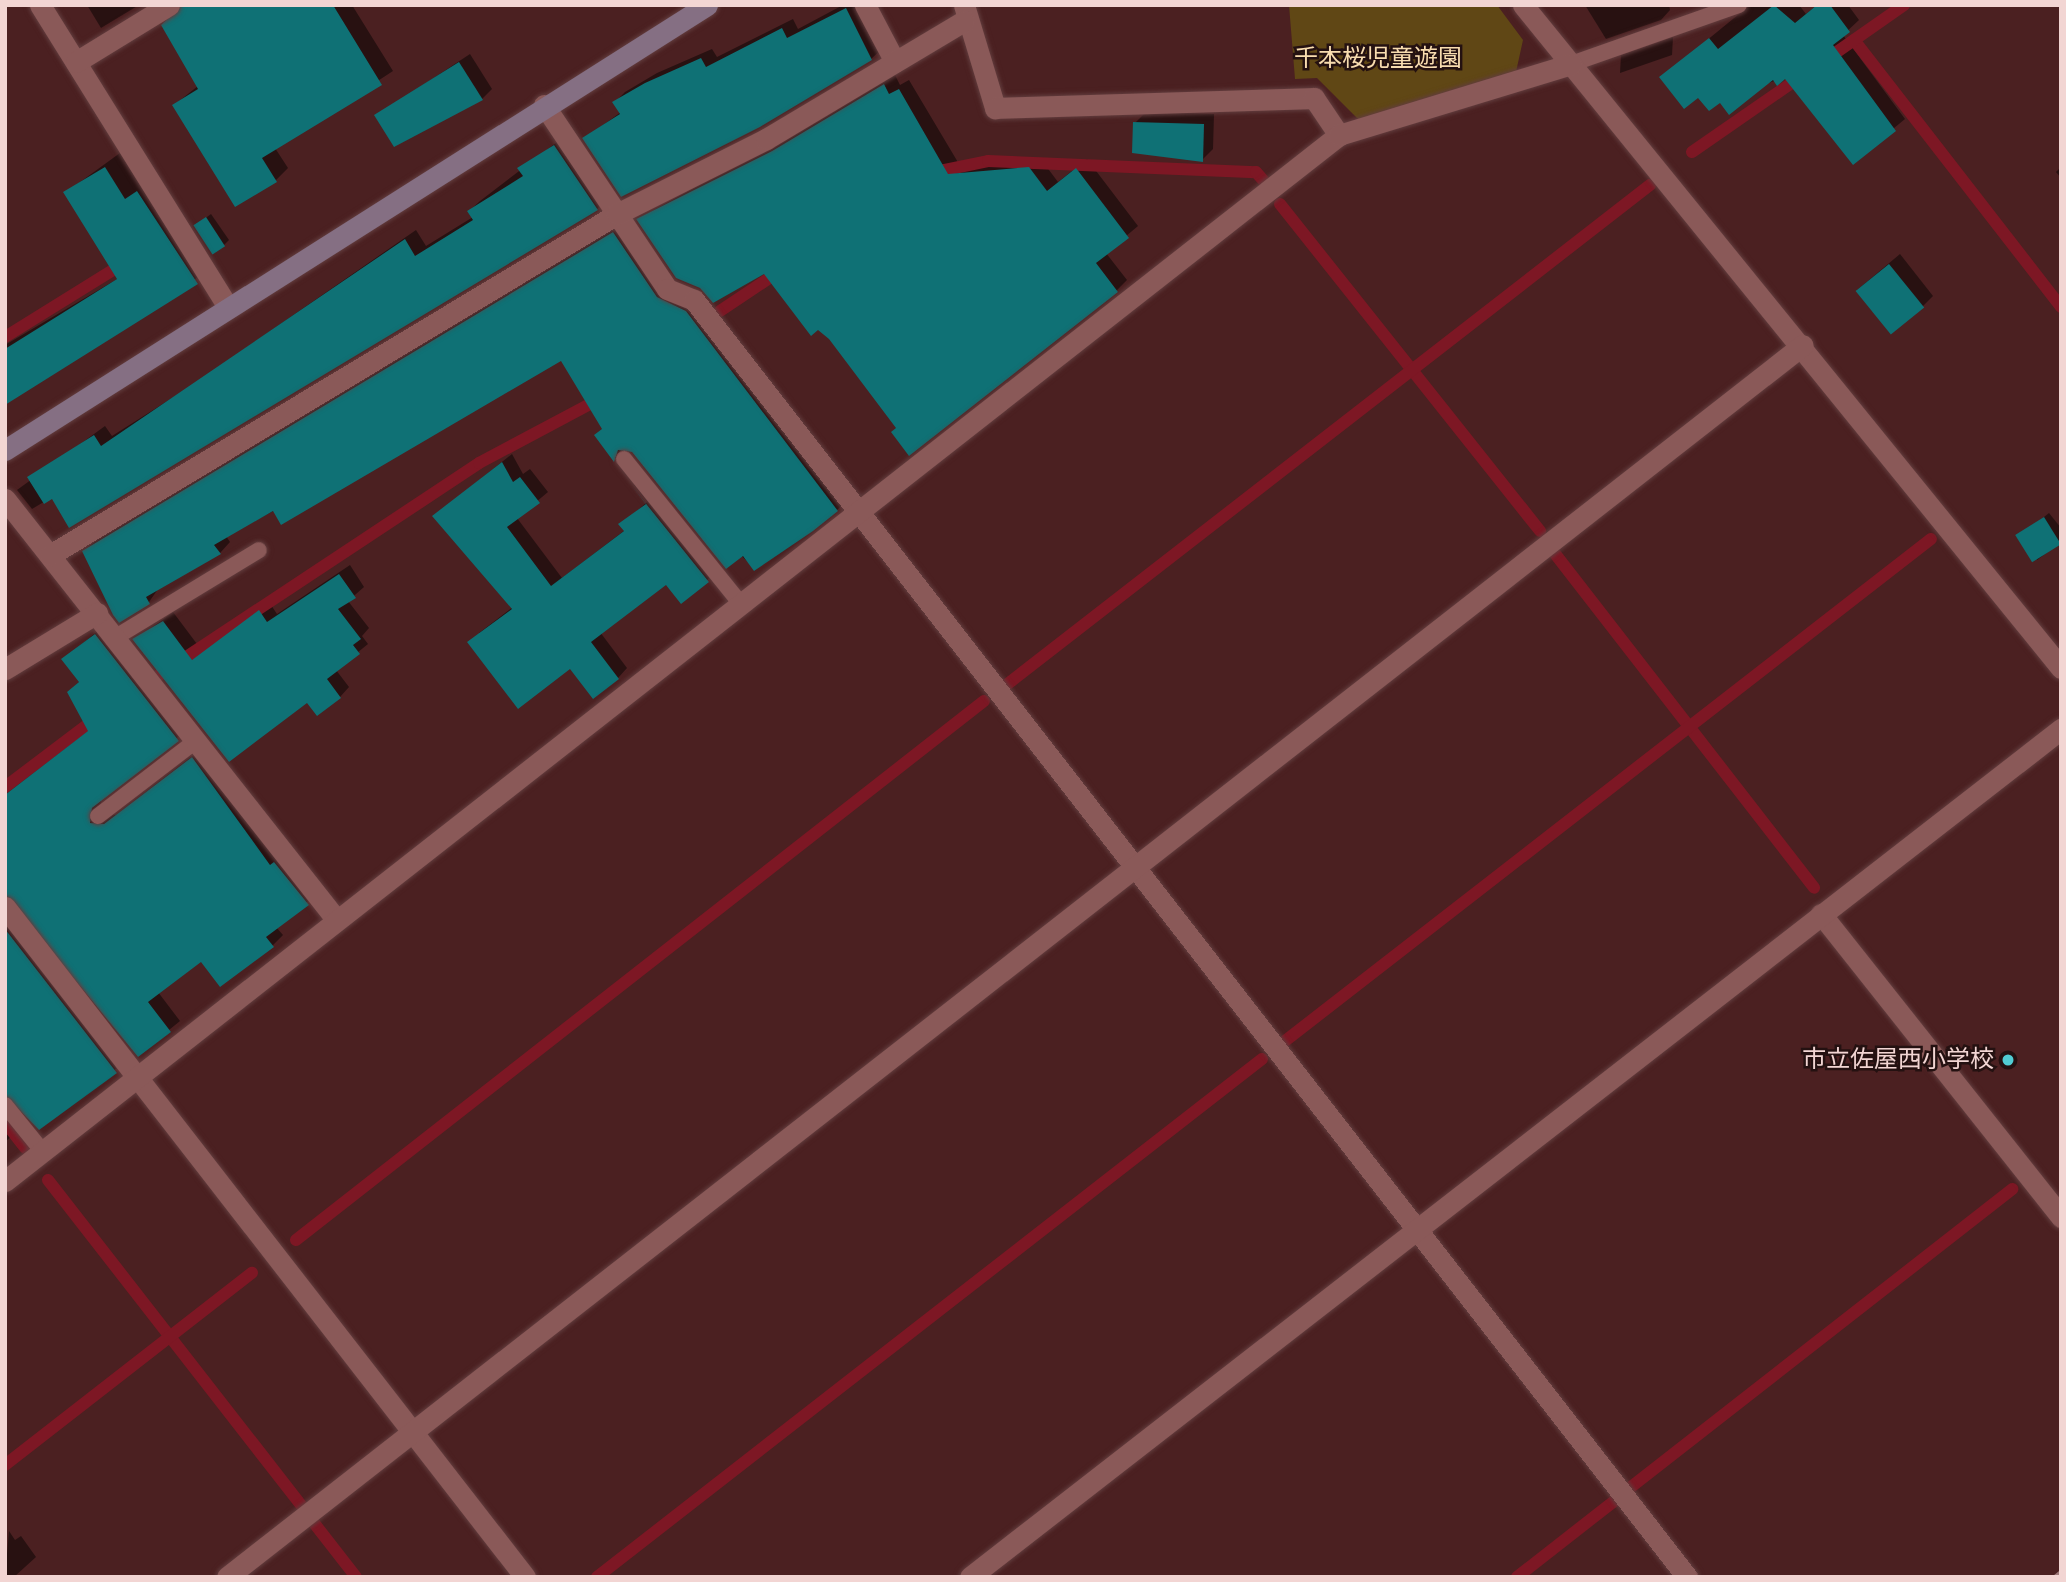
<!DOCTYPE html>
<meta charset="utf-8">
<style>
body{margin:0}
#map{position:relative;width:2066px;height:1582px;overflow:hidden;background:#4b2021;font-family:"Varela Round","Noto Sans JP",sans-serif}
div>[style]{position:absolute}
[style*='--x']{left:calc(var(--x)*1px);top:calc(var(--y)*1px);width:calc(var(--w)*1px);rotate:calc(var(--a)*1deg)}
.green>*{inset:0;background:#604715}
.shadow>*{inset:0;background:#0007}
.stream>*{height:12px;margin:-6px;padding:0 6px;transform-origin:6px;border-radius:6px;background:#7d1724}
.building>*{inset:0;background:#0f7175;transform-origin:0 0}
.path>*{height:4.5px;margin-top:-2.25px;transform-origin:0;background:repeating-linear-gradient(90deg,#9d7878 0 7px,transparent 0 10.5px)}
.roads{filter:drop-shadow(0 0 2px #623d3e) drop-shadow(0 0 2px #623d3e)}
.lane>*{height:16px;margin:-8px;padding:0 8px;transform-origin:8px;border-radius:8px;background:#8a5958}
.street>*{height:21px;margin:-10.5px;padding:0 10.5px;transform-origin:10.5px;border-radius:10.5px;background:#8a5958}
.secondary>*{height:21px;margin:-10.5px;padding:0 10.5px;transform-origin:10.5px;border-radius:10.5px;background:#856f83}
.dots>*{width:19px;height:19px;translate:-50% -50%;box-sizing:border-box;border:4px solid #241111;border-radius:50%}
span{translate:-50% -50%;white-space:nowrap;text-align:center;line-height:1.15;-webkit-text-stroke:5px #241111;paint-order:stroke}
.park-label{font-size:24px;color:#f8dcaf}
.poi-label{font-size:24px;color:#f2d5d3}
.right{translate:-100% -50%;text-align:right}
.frame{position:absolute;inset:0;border:7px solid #f2d5d3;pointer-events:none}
</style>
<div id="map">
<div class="green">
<div style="clip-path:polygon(1289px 5px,1497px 5px,1523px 40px,1516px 72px,1360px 121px,1317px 78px,1295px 79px)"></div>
</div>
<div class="shadow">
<div style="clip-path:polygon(87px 5px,139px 5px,101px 28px)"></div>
<div style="clip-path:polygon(182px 5px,352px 5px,393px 71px,275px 148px,288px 168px,276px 180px,174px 105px,198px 86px)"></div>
<div style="clip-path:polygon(843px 5px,860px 5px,882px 49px,871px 59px,584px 139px,621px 112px,615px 102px,625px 92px,657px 73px,712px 49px,717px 57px,793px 19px,798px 29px)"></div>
<div style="clip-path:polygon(1585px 5px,1669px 5px,1670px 10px,1661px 20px,1606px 39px)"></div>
<div style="clip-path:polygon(1750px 5px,1799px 5px,1806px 14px,1817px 5px,1848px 5px,1859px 20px,1843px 35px,1905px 119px,1853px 162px,1786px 77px,1720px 100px,1662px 77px)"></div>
<div style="clip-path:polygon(1673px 37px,1672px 55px,1620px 73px,1621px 55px)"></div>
<div style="clip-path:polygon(470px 54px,492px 89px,482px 99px,376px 116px)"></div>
<div style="clip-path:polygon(895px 75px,900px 85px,909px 80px,959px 164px,1040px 158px,1058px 182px,1087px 159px,1138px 226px,1106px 253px,1127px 280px,1117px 290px,909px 453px,898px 428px,830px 338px,765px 272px,638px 219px)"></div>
<div style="clip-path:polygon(1146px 112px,1214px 114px,1213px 149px,1202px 160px,1135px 123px)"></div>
<div style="clip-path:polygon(565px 136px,608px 198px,597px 209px,69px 526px,52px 497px,32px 509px,17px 490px,105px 426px,112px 436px,191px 386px,416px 230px,426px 246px,473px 217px,469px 211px,480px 201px)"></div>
<div style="clip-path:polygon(120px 153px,212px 268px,5px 403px,5px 345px,119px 278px,65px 193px)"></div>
<div style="clip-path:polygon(2061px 167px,2061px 178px,2056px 172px)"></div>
<div style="clip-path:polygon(211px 214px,229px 240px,224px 245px,195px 226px)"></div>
<div style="clip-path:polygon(624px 222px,667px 286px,696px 300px,848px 499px,837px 510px,755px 569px,633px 450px,614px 459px,604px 428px,561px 359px,226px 536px,230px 542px,220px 553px,158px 589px,149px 602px,120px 620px,84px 552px,95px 541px)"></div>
<div style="clip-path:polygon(1900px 254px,1933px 296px,1922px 307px,1857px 290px)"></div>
<div style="clip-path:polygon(512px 454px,523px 474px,530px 469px,548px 492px,517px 518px,562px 578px,625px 530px,621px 525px,647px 502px,634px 485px,642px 477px,718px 571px,681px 601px,667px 582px,600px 632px,627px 668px,618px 678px,479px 633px,513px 607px,434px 516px)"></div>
<div style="clip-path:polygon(2049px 513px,2061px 528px,2061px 542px,2037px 560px,2024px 533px)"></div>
<div style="clip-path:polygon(350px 565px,364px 587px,348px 601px,369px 628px,362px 636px,368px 644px,336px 670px,349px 687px,340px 697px,307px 701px,229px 760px,135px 640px,173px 612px,203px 652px,269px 602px,277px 614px)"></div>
<div style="clip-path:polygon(105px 625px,188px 729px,101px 798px,100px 813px,116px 815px,203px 748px,317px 894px,276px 927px,283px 935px,273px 945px,220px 985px,201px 959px,158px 992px,180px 1021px,138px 1055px,16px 897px,5px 896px,7px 796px,89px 729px,69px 692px,80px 681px,64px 659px)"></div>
<div style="clip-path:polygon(5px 906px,126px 1061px,39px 1128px,14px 1096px,5px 1095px)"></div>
<div style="clip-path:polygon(5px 1098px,25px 1124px,5px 1142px)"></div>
<div style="clip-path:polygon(9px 1531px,15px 1540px,21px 1536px,36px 1557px,14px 1577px,5px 1577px)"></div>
</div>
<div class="stream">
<div style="--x:1854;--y:40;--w:338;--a:52.2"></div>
<div style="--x:1824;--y:61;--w:98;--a:-35"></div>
<div style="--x:1692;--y:152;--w:135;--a:-34.7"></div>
<div style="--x:930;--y:173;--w:59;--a:-11.7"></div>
<div style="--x:988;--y:161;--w:268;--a:2.4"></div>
<div style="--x:1256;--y:172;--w:11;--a:49"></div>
<div style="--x:1280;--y:204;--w:418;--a:51.5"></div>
<div style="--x:720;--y:311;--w:72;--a:-33.7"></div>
<div style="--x:5;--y:337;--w:142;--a:-31.8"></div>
<div style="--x:1556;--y:555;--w:421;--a:52.2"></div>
<div style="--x:159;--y:675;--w:384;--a:-33.5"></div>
<div style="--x:479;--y:463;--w:138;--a:-28"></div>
<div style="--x:1005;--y:686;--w:817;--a:-37.84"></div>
<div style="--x:5;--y:787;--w:118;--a:-37.1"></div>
<div style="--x:1285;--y:1041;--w:818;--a:-37.85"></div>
<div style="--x:5;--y:1122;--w:33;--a:52"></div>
<div style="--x:48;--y:1180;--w:413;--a:52.1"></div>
<div style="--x:296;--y:1240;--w:874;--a:-38.08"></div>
<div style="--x:5;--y:1465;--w:313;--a:-37.9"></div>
<div style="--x:1631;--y:1487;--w:484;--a:-38"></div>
<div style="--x:314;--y:1523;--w:68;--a:52.1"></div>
<div style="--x:597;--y:1577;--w:843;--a:-37.92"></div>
<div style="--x:1517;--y:1577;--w:128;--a:-38"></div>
</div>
<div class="building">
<div style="clip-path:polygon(182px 5px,333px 5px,382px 85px,262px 158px,277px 182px,235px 207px,172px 105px,198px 89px,161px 25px)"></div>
<div style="clip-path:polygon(1774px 5px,1795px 23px,1817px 5px,1830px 5px,1850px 32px,1833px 45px,1896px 131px,1853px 165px,1785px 79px,1777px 86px,1773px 80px,1729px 115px,1720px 103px,1709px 111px,1698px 98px,1684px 109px,1659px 77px,1709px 38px,1718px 49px)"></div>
<div style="clip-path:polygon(846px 8px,872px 60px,760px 127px,621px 197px,582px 138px,620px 114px,612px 102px,645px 83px,701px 58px,706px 67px,782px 28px,787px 38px)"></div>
<div style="clip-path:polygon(459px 62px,483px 100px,394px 147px,374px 115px)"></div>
<div style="clip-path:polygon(884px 84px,889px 94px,899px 89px,948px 174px,1029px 167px,1047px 191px,1076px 168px,1129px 238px,1096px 263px,1118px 292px,909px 456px,891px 432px,896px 428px,829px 339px,818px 330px,811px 336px,764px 274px,713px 303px,700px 288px,676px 278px,636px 219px,772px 151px)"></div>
<div style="clip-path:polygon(1133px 122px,1204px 124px,1203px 162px,1132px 153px)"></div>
<div style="clip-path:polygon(554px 145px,598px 210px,69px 528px,52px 499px,44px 504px,27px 477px,94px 435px,101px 446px,405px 239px,415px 256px,473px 220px,467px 211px,523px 176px,517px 168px)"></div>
<div style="clip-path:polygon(105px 167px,125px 199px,137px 191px,198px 284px,5px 405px,5px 349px,117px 279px,63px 192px)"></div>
<div style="left:206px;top:217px;width:35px;height:15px;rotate:57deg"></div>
<div style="clip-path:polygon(613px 232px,657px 297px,686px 311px,838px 511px,813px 531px,754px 571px,743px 556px,726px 569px,632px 452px,618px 450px,614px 462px,594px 435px,602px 429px,561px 361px,281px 525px,273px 511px,214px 545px,221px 554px,146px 597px,150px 604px,119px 623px,113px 615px,82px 551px)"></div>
<div style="left:1889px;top:264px;width:56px;height:43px;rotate:51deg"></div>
<div style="clip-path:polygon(502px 462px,513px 482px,520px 477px,540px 503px,507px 527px,551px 586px,624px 531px,618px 524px,646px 504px,631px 485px,709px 582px,681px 604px,666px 585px,591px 642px,619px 679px,593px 699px,570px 669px,518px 709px,467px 642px,512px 609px,432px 516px)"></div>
<div style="left:2044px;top:517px;width:32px;height:34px;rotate:58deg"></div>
<div style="clip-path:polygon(339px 574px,356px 598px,338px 609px,361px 639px,353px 645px,360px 654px,327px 679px,341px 698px,317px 716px,307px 703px,229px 762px,132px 639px,163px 621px,192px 660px,259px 610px,267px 622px)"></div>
<div style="clip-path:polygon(95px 634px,179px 741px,92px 808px,90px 823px,104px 824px,192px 757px,270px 865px,274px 862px,309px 905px,266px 937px,274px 947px,220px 987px,201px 962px,148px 1002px,171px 1032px,138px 1057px,5px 894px,5px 795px,88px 731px,67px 692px,79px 682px,61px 659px)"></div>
<div style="clip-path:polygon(5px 929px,117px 1073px,39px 1130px,5px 1095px)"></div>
</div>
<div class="path">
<div style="--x:2055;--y:1577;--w:8;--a:-40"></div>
</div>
<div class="roads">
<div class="lane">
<div style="--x:1571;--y:64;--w:178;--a:-19.4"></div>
<div style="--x:624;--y:459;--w:185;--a:51.1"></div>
<div style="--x:116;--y:637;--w:167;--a:-31.3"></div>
<div style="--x:98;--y:816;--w:125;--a:-37.5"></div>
<div style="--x:5;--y:1105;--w:60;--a:51"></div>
</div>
<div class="street">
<div style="--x:40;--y:5;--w:356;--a:58.1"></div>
<div style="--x:865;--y:5;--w:64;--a:62.2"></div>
<div style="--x:964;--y:5;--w:108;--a:73.2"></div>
<div style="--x:995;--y:108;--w:319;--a:-1.8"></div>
<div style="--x:1314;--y:98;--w:45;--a:56"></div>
<div style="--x:1523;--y:5;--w:854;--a:50.94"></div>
<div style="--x:76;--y:62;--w:109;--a:-31.5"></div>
<div style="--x:544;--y:105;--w:221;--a:56.2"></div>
<div style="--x:667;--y:289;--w:29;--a:22"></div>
<div style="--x:694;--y:300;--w:1618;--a:52.13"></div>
<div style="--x:5;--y:499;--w:535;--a:51.76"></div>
<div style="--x:50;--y:555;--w:662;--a:-31.02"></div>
<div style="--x:617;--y:214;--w:167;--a:-26.7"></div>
<div style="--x:766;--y:139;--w:230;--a:-30.8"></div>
<div style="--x:5;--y:669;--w:108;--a:-31.3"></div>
<div style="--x:5;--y:907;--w:848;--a:52.18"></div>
<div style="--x:1821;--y:914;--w:387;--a:51.6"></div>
<div style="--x:5;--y:1181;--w:1695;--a:-38.1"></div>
<div style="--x:1339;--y:135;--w:243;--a:-17"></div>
<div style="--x:227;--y:1577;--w:2000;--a:-38.02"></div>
<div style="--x:970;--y:1577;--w:1382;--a:-37.86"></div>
</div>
<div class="secondary">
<div style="--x:5;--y:450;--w:831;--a:-32.37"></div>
</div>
</div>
<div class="dots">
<div style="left:2008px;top:1060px;background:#51ccd3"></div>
</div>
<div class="park-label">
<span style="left:1378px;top:59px">千本桜児童遊園</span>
</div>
<div class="poi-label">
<span class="right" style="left:1994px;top:1060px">市立佐屋西小学校</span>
</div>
<div class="frame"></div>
</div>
